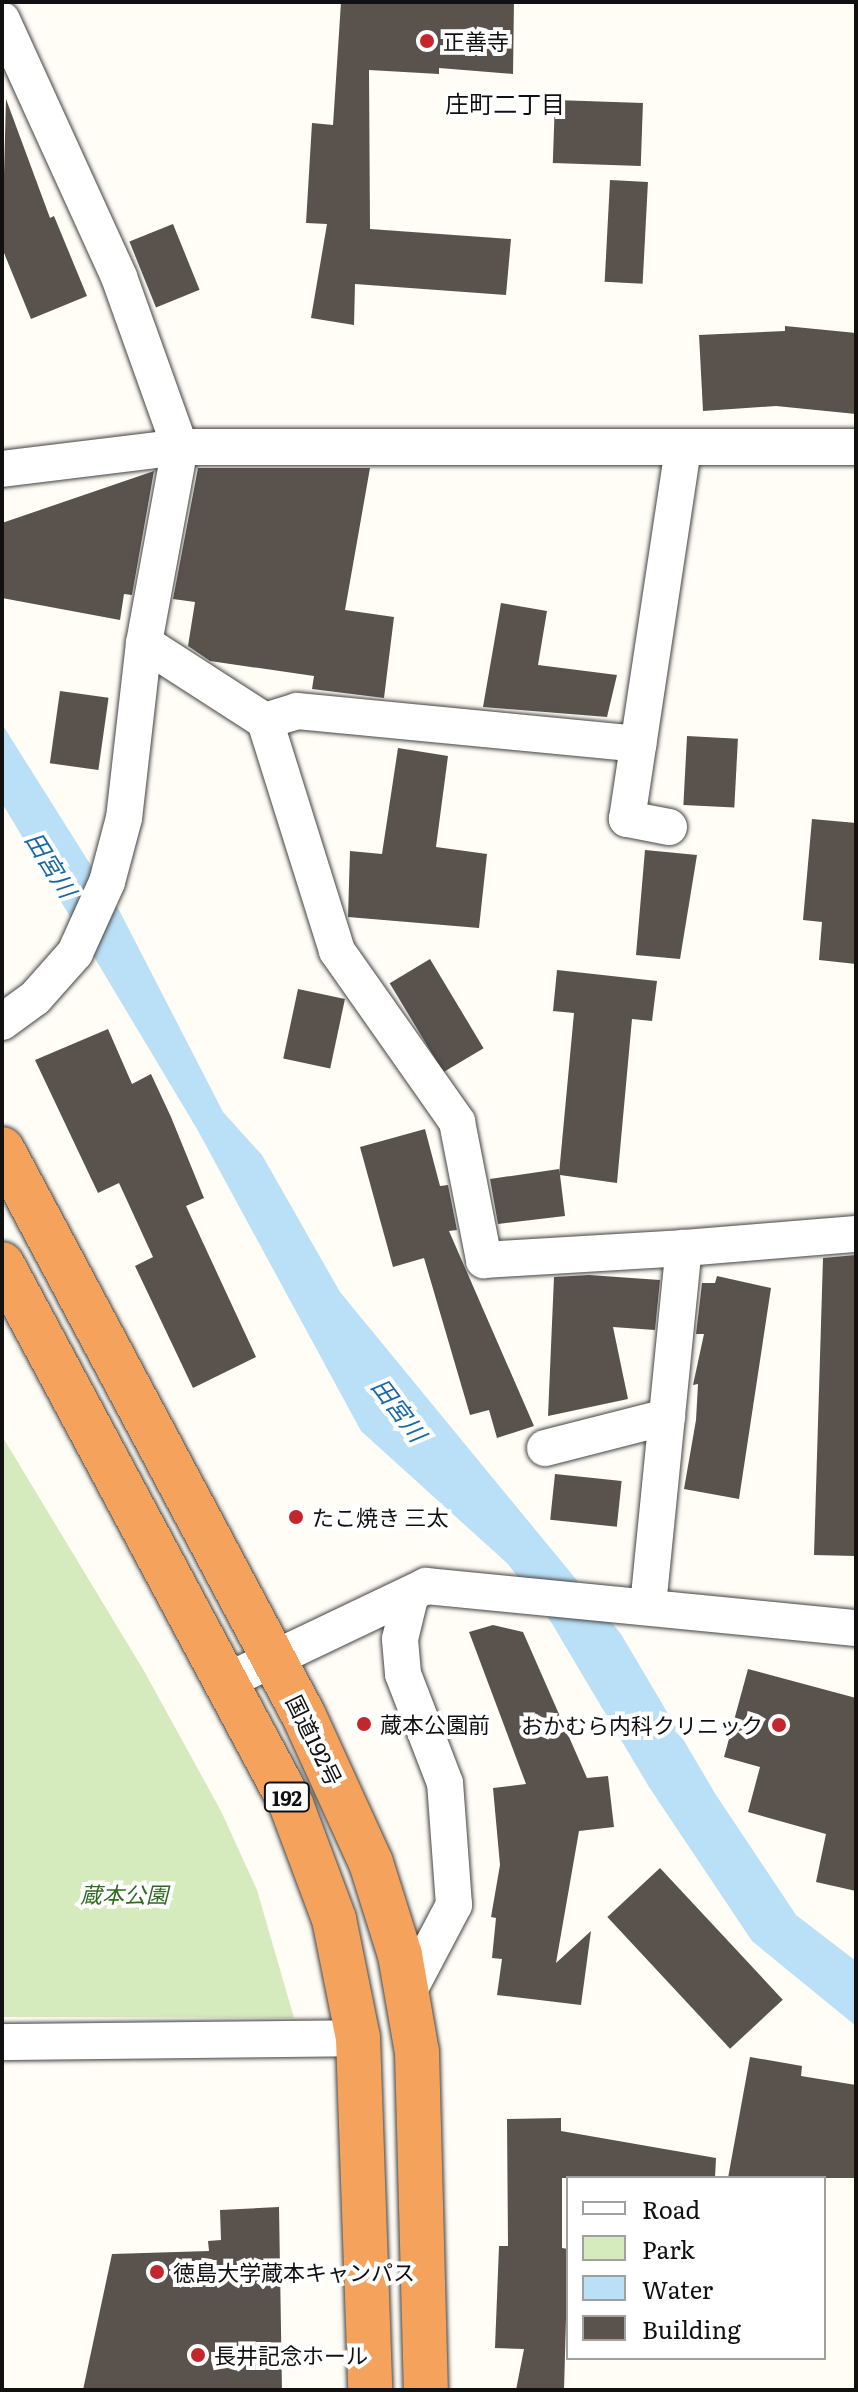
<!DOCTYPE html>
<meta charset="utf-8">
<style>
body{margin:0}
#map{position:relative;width:858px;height:2392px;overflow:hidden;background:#fffdf5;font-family:Literata,"Noto Sans JP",serif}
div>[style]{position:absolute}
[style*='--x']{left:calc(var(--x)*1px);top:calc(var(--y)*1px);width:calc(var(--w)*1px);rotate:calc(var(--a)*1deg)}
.green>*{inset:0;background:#d5ebbd}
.water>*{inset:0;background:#b9e0f7}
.building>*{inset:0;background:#5a524d;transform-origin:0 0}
.roads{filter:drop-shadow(0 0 2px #444) drop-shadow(0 0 2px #444)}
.street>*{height:36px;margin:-18px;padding:0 18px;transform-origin:18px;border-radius:18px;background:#fff}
.highway>*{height:44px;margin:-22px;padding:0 22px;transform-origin:22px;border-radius:22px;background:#f5a25d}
.dots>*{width:22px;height:22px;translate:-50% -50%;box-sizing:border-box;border:4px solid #fff;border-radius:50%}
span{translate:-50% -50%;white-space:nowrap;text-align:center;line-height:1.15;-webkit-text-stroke:8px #fff;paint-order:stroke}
.shield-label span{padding:2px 6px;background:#fff;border:2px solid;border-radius:6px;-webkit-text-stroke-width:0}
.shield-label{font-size:20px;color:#111;font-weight:700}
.poi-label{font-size:22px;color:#111}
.left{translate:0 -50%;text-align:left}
.right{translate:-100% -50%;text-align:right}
.street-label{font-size:22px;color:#111}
.park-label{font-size:22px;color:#2f6b1f;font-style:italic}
.neighbourhood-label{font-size:24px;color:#111}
.water-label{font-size:24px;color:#1768a6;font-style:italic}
.frame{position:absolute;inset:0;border:4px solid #111;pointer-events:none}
.legend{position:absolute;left:566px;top:2176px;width:260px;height:184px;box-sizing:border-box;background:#fff;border:2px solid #a0a0a0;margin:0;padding:10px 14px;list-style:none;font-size:24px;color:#111}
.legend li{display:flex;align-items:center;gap:16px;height:40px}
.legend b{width:40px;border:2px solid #a0a0a0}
</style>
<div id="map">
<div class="green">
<div style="clip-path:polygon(2px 1436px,144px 1671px,221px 1811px,257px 1890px,294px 2018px,2px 2017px)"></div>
</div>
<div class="water">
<div style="clip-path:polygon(2px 724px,119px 910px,223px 1112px,262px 1155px,340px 1292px,621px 1634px,716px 1795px,796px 1915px,856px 1961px,856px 2026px,752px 1941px,649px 1787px,551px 1622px,508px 1564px,361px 1431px,197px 1129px,2px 803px)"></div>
</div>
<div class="building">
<div style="clip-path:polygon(341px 2px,514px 2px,513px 74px,439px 68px,439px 74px,369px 70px,370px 229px,511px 239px,506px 295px,355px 284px,354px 325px,311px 318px,327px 224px,306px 223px,312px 123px,333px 125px)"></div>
<div style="clip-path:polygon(6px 99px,50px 218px,54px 216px,87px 296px,31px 319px,2px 248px)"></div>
<div style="left:555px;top:100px;width:88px;height:63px;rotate:2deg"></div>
<div style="left:610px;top:180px;width:38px;height:102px;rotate:3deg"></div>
<div style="left:173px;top:224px;width:71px;height:47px;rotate:68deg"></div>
<div style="clip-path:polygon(785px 326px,856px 333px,856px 414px,776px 406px,703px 411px,699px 335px,785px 331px)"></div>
<div style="clip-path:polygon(198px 468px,370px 468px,345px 610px,394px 617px,384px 698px,312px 689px,314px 676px,210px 661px,188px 646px,195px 602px,173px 599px)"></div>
<div style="clip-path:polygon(154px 471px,132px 595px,124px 594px,120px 620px,2px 598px,2px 523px)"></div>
<div style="clip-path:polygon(501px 603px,547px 611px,538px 665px,617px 675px,607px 717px,483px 707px)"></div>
<div style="left:60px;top:691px;width:49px;height:73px;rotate:8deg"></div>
<div style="left:687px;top:736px;width:51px;height:69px;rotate:3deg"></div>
<div style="clip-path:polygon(398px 748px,448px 756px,436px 847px,487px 854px,479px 928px,348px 917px,350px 851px,382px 854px)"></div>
<div style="clip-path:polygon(812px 819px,856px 823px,856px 964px,819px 960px,822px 922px,803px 920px)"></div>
<div style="clip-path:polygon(645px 850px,697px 855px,680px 959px,636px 955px)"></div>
<div style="left:430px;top:959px;width:104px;height:47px;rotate:59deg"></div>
<div style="clip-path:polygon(557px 970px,657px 981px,652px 1021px,632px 1019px,617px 1183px,560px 1175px,565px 1216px,498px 1224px,490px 1179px,559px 1169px,559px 1174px,574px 1013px,553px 1011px)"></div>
<div style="left:298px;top:989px;width:48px;height:71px;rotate:12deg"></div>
<div style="clip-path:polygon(108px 1029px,132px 1084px,151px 1074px,171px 1117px,204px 1198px,186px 1206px,256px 1357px,193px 1388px,135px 1266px,153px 1257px,119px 1183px,98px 1193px,35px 1060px)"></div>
<div style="clip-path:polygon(425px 1129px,440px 1186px,448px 1185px,457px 1230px,449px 1231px,534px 1426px,497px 1438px,489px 1410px,470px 1415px,424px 1258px,393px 1267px,360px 1147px)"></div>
<div style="clip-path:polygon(856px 1255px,856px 1556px,814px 1555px,823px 1258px)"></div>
<div style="clip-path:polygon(589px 1275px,660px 1280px,655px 1330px,613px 1327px,628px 1399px,548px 1416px,554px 1277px)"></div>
<div style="clip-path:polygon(717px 1276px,771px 1288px,739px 1499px,684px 1489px,696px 1420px,698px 1384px,693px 1385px,704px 1334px,696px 1334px,702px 1283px,715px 1283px)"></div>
<div style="left:555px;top:1474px;width:67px;height:46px;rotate:6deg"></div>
<div style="clip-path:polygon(493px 1625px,523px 1632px,587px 1778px,608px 1776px,614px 1827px,579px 1831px,556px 1963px,591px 1931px,581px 2005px,497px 1995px,502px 1959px,492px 1958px,496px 1918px,491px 1917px,500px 1865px,493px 1788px,526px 1784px,469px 1632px)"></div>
<div style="clip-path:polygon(748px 1669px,856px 1698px,856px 1891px,816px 1882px,826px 1834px,748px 1812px,760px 1767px,724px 1757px)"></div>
<div style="left:660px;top:1868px;width:180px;height:72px;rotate:47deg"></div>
<div style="clip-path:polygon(750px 2057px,802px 2066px,801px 2076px,856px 2085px,856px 2178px,728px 2178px)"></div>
<div style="clip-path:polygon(561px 2118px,561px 2131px,716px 2158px,715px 2178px,562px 2178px,562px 2248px,568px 2249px,564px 2390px,516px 2390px,524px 2349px,495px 2348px,499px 2246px,508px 2246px,507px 2119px)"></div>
<div style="clip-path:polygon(279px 2207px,282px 2390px,83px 2390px,112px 2254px,209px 2251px,208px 2241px,221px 2240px,220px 2210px)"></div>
</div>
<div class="roads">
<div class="street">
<div style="--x:2;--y:20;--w:282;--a:65.5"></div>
<div style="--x:119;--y:277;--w:181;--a:70.3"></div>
<div style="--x:180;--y:447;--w:199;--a:100.4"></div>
<div style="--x:144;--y:643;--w:176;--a:96.5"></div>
<div style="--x:124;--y:818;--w:66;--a:104.9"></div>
<div style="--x:107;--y:882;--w:78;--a:114.3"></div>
<div style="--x:75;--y:953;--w:60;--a:131.6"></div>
<div style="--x:35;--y:998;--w:41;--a:144"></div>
<div style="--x:2;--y:469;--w:179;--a:-7"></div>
<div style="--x:180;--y:447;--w:676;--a:0"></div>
<div style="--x:144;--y:643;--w:144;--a:32.8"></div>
<div style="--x:265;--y:721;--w:241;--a:72.6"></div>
<div style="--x:337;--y:951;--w:209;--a:54.9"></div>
<div style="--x:457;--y:1122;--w:141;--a:78.9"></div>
<div style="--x:484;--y:1260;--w:200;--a:-3.4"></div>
<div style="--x:265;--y:721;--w:34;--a:-17"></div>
<div style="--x:297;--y:711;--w:343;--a:5.5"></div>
<div style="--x:669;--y:827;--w:43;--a:-169.2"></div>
<div style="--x:627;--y:819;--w:376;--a:-81.4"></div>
<div style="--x:545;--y:1448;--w:126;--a:-14.3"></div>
<div style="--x:648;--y:1606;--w:360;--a:-84.3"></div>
<div style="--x:684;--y:1248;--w:173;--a:-4.7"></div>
<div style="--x:225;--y:1682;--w:223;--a:-25.5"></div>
<div style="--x:426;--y:1586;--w:432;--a:5.6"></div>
<div style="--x:407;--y:1994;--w:101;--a:-62.2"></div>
<div style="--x:454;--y:1905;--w:122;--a:-94.2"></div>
<div style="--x:445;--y:1783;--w:117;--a:-111.1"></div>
<div style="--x:403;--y:1674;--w:35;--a:-95"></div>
<div style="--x:400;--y:1639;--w:46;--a:-76.3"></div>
<div style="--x:2;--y:2042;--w:356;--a:-0.6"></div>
</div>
<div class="highway">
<div style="--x:2;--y:1149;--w:642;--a:61.96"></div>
<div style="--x:304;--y:1716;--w:162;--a:65.5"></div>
<div style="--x:371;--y:1863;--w:96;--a:72.5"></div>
<div style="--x:400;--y:1955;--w:98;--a:80.1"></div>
<div style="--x:417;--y:2052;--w:338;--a:88.5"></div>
<div style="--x:2;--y:1264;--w:612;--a:61.84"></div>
<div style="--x:291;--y:1804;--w:123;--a:69.5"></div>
<div style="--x:334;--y:1919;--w:121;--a:78.6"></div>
<div style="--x:358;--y:2038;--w:352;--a:88"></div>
</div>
</div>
<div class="dots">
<div style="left:427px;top:41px;background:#c4262e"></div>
<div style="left:296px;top:1517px;background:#c4262e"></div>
<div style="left:364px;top:1724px;background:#c4262e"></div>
<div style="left:779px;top:1725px;background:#c4262e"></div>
<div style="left:157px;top:2272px;background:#c4262e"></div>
<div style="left:198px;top:2355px;background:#c4262e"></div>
</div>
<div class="shield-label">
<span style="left:287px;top:1797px">192</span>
</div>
<div class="poi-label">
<span class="left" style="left:443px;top:41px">正善寺</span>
<span class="left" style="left:312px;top:1517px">たこ焼き 三太</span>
<span class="left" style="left:380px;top:1724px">蔵本公園前</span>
<span class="right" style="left:763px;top:1725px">おかむら内科クリニック</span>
<span class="left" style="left:173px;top:2272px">徳島大学蔵本キャンパス</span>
<span class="left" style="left:214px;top:2355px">長井記念ホール</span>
</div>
<div class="street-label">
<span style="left:315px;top:1740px;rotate:64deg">国道192号</span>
</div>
<div class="park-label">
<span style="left:124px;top:1894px">蔵本公園</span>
</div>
<div class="neighbourhood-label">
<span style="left:505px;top:103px">庄町二丁目</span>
</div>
<div class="water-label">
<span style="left:52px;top:864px;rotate:58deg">田宮川</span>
<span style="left:400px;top:1409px;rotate:53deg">田宮川</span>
</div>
<div class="frame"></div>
<ul class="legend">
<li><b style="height:10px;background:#fff"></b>Road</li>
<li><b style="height:22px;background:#d5ebbd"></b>Park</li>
<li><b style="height:22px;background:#b9e0f7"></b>Water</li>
<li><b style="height:22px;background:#5a524d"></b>Building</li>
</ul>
</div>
